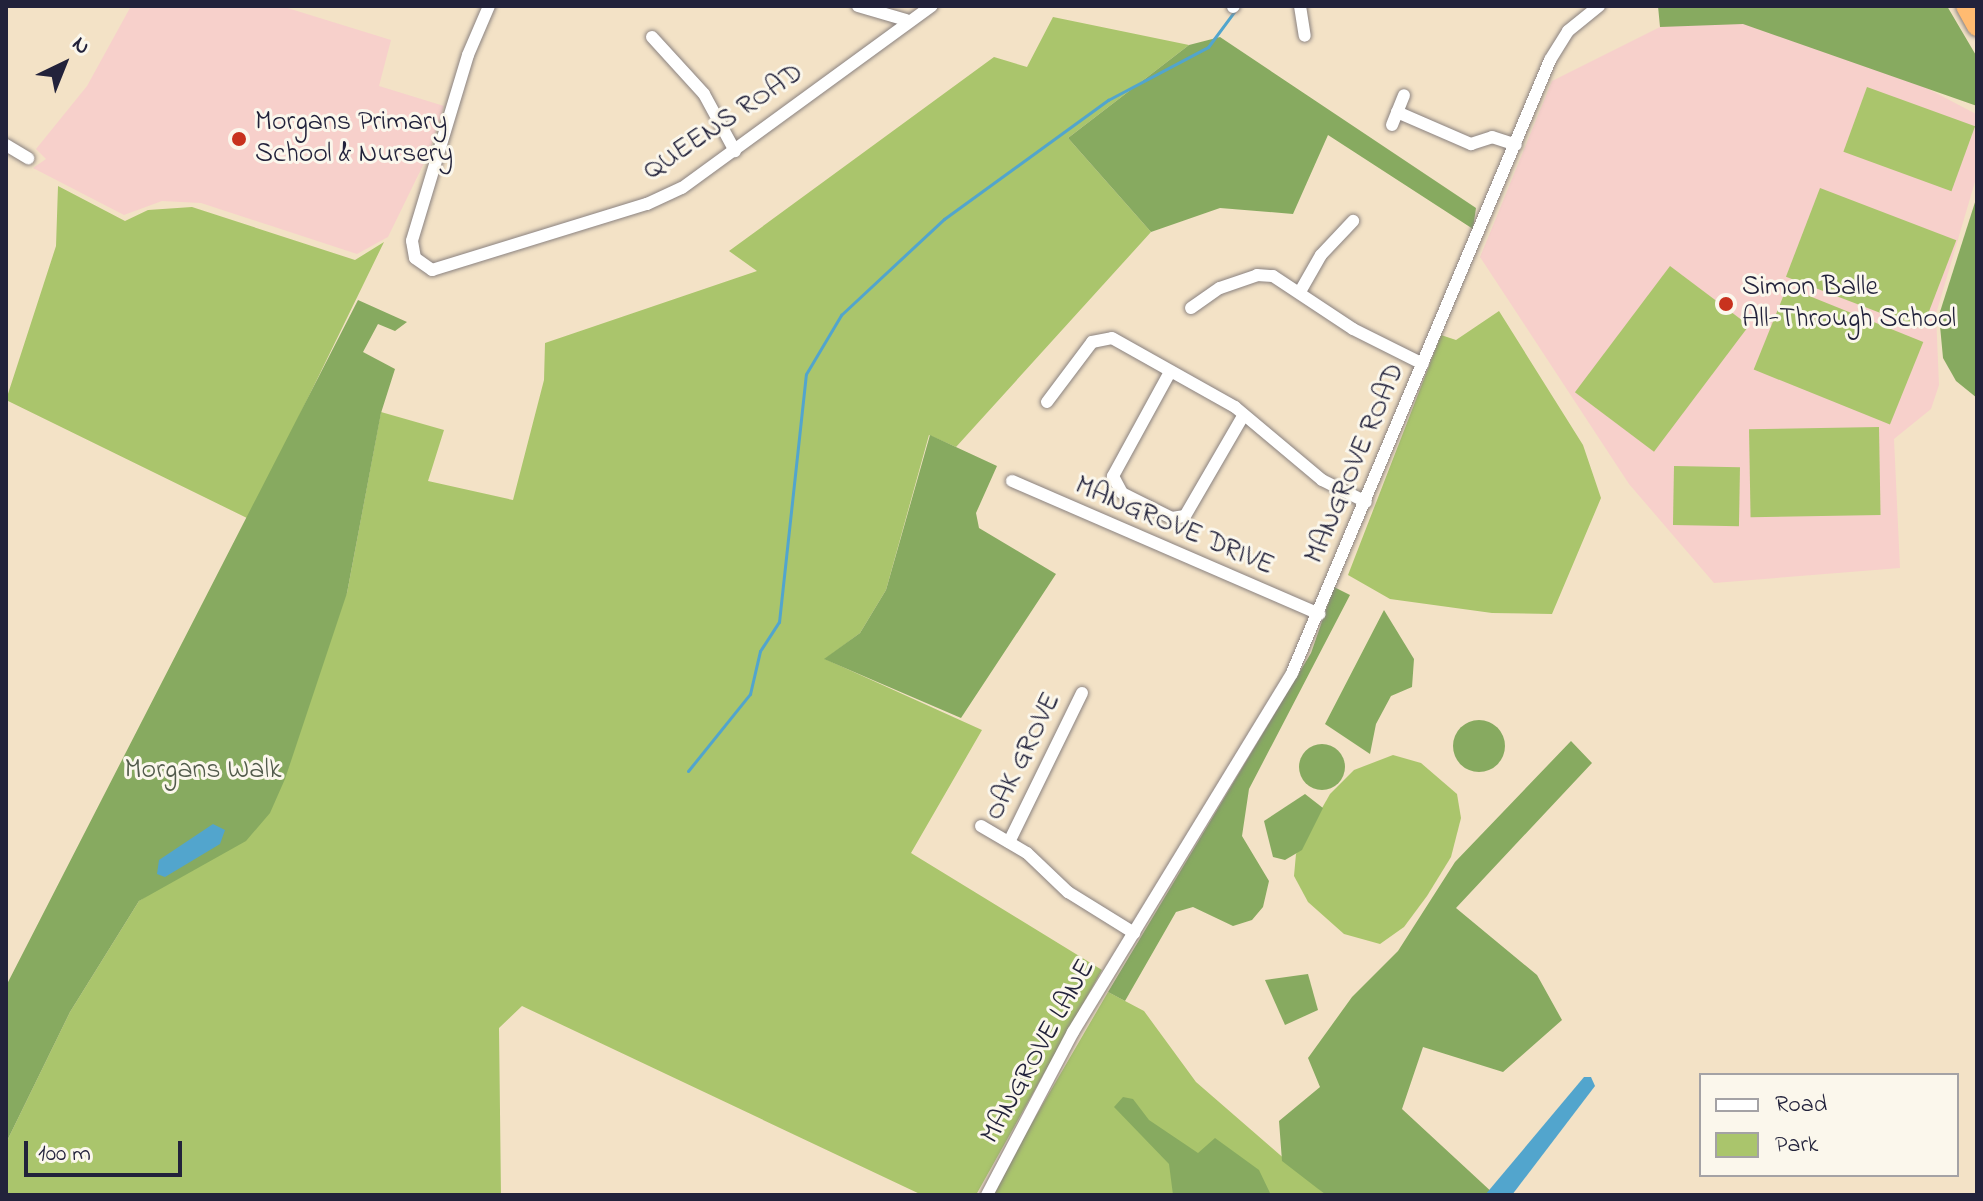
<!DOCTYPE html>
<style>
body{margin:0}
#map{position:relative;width:1983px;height:1201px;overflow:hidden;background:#f3e2c6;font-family:"Indie Flower",sans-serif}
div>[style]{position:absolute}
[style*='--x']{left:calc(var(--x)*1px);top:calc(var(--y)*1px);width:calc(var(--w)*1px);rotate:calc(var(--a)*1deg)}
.built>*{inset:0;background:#f7d0cb}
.green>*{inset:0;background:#aac56c;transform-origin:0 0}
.forest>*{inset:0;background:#87aa60}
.round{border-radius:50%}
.water>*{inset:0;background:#52a5cd}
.stream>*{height:3px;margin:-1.5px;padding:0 1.5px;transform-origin:1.5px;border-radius:1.5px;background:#52a5cd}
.roads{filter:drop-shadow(0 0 2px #8a8280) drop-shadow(0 0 2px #8a8280)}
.minor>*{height:12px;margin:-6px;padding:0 6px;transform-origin:6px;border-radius:6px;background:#fff}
.trunk>*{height:20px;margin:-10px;padding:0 10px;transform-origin:10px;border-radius:10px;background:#ffbb71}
.dots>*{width:22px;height:22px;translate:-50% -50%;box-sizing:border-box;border:4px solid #fbf7ec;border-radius:50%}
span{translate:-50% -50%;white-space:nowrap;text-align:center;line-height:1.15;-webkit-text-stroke:6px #fbf7ec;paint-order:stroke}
.poi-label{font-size:28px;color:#22223b}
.left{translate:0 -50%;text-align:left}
.street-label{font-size:28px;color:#22223b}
.park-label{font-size:28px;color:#525b4c}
.frame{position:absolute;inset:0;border:8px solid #22223b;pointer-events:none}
.legend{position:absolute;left:1699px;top:1073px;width:260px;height:104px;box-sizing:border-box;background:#fbf7ec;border:2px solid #a4a2a5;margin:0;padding:10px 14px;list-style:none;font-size:24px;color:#22223b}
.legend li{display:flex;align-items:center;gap:16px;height:40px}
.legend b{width:40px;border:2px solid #a4a2a5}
.north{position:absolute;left:24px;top:24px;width:80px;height:80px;-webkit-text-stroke:6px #fbf7ec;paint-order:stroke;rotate:43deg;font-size:22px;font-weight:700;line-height:32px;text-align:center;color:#22223b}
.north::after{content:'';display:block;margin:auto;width:28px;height:36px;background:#22223b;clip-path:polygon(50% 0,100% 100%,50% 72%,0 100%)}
.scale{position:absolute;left:24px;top:1141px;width:158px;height:36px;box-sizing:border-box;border:4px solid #22223b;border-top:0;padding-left:10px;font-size:24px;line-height:28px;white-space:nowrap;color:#22223b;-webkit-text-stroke:6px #fbf7ec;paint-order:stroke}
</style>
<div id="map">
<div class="built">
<div style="clip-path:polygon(131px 6px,281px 6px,391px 40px,379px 86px,444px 106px,429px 153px,388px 237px,357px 254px,201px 203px,162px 201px,124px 215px,33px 168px,46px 159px,36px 149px,87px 86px)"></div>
<div style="clip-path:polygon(1776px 9px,1976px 114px,1977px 175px,1936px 314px,1939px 385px,1931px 409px,1894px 439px,1900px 568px,1714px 583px,1629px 484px,1480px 257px,1552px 81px,1660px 27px)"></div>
</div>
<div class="green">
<div style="clip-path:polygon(1053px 17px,1189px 45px,1068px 138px,1151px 232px,956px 447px,929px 435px,886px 590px,860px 633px,825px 659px,982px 730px,911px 853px,1102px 970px,976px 1195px,922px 1195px,522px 1006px,499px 1028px,501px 1195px,6px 1195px,6px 1143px,70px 1012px,139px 901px,181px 873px,347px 593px,381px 412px,444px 430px,428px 481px,513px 500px,544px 380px,545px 343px,757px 271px,729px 251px,994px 57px,1027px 67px)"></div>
<div style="left:1867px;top:87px;width:115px;height:69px;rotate:20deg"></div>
<div style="clip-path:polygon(58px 186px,125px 221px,148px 210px,192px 207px,355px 260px,384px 242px,249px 519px,6px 400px,56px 246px)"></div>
<div style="left:1820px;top:188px;width:146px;height:95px;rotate:21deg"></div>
<div style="left:1670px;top:266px;width:99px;height:158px;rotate:37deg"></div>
<div style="left:1787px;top:287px;width:147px;height:89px;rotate:22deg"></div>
<div style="clip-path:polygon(1499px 311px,1583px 445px,1601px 498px,1552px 614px,1492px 613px,1390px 599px,1348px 575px,1441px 335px,1456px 340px)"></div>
<div style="left:1879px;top:427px;width:88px;height:130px;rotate:89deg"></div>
<div style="left:1674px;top:466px;width:66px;height:59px;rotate:1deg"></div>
<div style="clip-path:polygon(1393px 755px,1421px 763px,1457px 794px,1461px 818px,1451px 857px,1427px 896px,1404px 927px,1380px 944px,1344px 934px,1308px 902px,1294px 876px,1296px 854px,1330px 794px,1354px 770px)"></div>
<div style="clip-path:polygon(1108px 992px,1144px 1011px,1196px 1082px,1326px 1195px,990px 1195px)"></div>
</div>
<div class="forest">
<div style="clip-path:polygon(1658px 6px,1947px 6px,1977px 57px,1977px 106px,1743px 24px,1660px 27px)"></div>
<div style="clip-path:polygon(1220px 37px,1476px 208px,1473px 229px,1328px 135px,1293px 214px,1220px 208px,1151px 232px,1068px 138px,1189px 45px)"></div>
<div style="clip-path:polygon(1977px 196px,1977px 398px,1956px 381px,1943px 358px,1939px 315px)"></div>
<div style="clip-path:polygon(358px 300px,407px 322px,395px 331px,378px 324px,363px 352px,395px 369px,381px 413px,347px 593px,285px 779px,270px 813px,246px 841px,139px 901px,70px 1012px,6px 1143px,6px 986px)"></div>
<div style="clip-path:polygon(930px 435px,997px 466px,976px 513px,979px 528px,1056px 574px,961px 718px,824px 659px,860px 633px,886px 590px)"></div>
<div style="clip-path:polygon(1334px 587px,1350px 595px,1249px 789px,1242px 836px,1269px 881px,1263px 907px,1252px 920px,1233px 926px,1193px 907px,1176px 912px,1125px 1001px,1108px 992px,1311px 653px)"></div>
<div style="clip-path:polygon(1384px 610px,1414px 659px,1412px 687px,1391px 696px,1376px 724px,1370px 754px,1325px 724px)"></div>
<div class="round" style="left:1453px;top:720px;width:52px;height:52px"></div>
<div style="clip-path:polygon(1571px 741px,1592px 763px,1456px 908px,1537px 975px,1562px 1020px,1503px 1072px,1423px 1047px,1402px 1109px,1495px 1195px,1326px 1195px,1282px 1161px,1279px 1121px,1320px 1087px,1308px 1058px,1352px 997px,1398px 951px,1455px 862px)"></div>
<div class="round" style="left:1299px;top:744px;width:46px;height:46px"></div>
<div style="clip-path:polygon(1305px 794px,1323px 808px,1302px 850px,1285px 860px,1273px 857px,1264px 821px)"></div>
<div style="clip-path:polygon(1308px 974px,1318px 1010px,1285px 1025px,1265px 980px)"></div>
<div style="clip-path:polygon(1123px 1097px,1133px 1099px,1149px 1120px,1198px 1153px,1215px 1138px,1259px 1170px,1270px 1193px,1173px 1195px,1169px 1164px,1114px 1107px)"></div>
</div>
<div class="water">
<div style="clip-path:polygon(213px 824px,225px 830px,220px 844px,165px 877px,157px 874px,159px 860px)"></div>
<div style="clip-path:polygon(1584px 1077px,1591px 1077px,1595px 1086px,1512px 1195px,1485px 1195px)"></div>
</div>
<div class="stream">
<div style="--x:688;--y:771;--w:99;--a:-51.2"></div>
<div style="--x:750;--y:694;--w:44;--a:-76.9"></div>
<div style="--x:760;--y:651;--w:35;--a:-57"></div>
<div style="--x:779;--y:622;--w:249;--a:-83.8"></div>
<div style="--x:806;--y:374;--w:69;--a:-59.3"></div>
<div style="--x:841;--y:315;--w:141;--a:-43"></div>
<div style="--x:944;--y:219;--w:203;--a:-36"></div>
<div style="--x:1108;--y:100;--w:113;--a:-27.9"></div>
<div style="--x:1208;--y:47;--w:44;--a:-53.4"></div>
</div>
<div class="roads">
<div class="minor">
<div style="--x:489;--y:6;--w:53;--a:113.2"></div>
<div style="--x:468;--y:55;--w:194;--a:106.8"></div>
<div style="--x:412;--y:241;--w:17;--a:80"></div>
<div style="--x:415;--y:258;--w:21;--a:35"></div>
<div style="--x:432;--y:270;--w:225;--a:-17.1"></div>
<div style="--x:647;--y:204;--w:38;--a:-25"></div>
<div style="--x:682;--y:188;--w:309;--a:-36.1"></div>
<div style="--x:858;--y:6;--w:50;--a:16.3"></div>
<div style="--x:1300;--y:6;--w:30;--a:81"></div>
<div style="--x:1233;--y:7;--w:1;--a:-45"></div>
<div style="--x:652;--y:37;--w:77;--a:47.6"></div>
<div style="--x:704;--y:94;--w:65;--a:61.5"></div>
<div style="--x:1397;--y:112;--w:81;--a:23.4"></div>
<div style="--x:1471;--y:144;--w:22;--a:-18"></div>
<div style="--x:1492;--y:137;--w:25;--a:18"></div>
<div style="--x:1392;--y:125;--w:32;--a:-68"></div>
<div style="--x:6;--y:145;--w:26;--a:31"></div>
<div style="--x:1301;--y:290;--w:40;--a:-60.3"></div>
<div style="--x:1321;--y:255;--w:47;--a:-46.7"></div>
<div style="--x:1191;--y:308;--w:35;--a:-35"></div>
<div style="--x:1220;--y:288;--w:39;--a:-19"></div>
<div style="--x:1257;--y:275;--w:16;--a:4"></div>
<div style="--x:1273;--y:276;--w:96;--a:33.5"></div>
<div style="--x:1353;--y:329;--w:78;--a:26.6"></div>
<div style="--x:1170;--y:372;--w:119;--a:118.7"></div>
<div style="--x:1113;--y:476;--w:19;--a:62"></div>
<div style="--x:1122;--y:493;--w:56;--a:26.6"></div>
<div style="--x:1172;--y:518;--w:13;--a:-9"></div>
<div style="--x:1185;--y:516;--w:116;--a:-59.9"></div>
<div style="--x:1047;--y:402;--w:75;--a:-53.1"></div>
<div style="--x:1092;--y:342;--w:20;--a:-11"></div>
<div style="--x:1112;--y:338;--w:141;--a:29.3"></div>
<div style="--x:1235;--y:407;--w:114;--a:40"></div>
<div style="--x:1322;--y:480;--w:49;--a:26.6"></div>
<div style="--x:1012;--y:481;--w:335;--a:23.4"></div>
<div style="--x:981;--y:826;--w:53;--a:30.4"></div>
<div style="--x:1027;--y:853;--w:57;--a:43.6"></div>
<div style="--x:1068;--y:892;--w:78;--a:31.8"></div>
<div style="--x:1009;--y:842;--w:166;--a:-63.9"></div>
<div style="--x:987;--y:1195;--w:184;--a:-62.2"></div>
<div style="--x:1073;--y:1032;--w:421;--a:-58.6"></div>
<div style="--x:1292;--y:673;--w:665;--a:-67.17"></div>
<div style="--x:1550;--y:60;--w:34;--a:-58"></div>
<div style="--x:1568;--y:31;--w:40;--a:-39"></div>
</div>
<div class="trunk">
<div style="--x:1966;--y:6;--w:23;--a:61"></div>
</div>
</div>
<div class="dots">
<div style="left:239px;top:139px;background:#c8321e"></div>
<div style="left:1726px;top:304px;background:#c8321e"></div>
</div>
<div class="poi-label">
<span class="left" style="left:255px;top:139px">Morgans Primary<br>School &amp; Nursery</span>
<span class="left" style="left:1742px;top:304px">Simon Balle<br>All-Through School</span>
</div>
<div class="street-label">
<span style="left:724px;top:123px;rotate:-34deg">QUEENS ROAD</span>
<span style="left:1356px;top:464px;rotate:-67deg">MANGROVE ROAD</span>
<span style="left:1174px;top:527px;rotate:23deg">MANGROVE DRIVE</span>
<span style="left:1024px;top:757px;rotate:-64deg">OAK GROVE</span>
<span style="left:1039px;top:1052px;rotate:-61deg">MANGROVE LANE</span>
</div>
<div class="park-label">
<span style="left:203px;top:771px">Morgans Walk</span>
</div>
<div class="frame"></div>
<ul class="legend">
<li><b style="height:10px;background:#fff"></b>Road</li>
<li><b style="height:22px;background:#aac56c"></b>Park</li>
</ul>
<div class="north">N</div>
<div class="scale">100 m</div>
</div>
